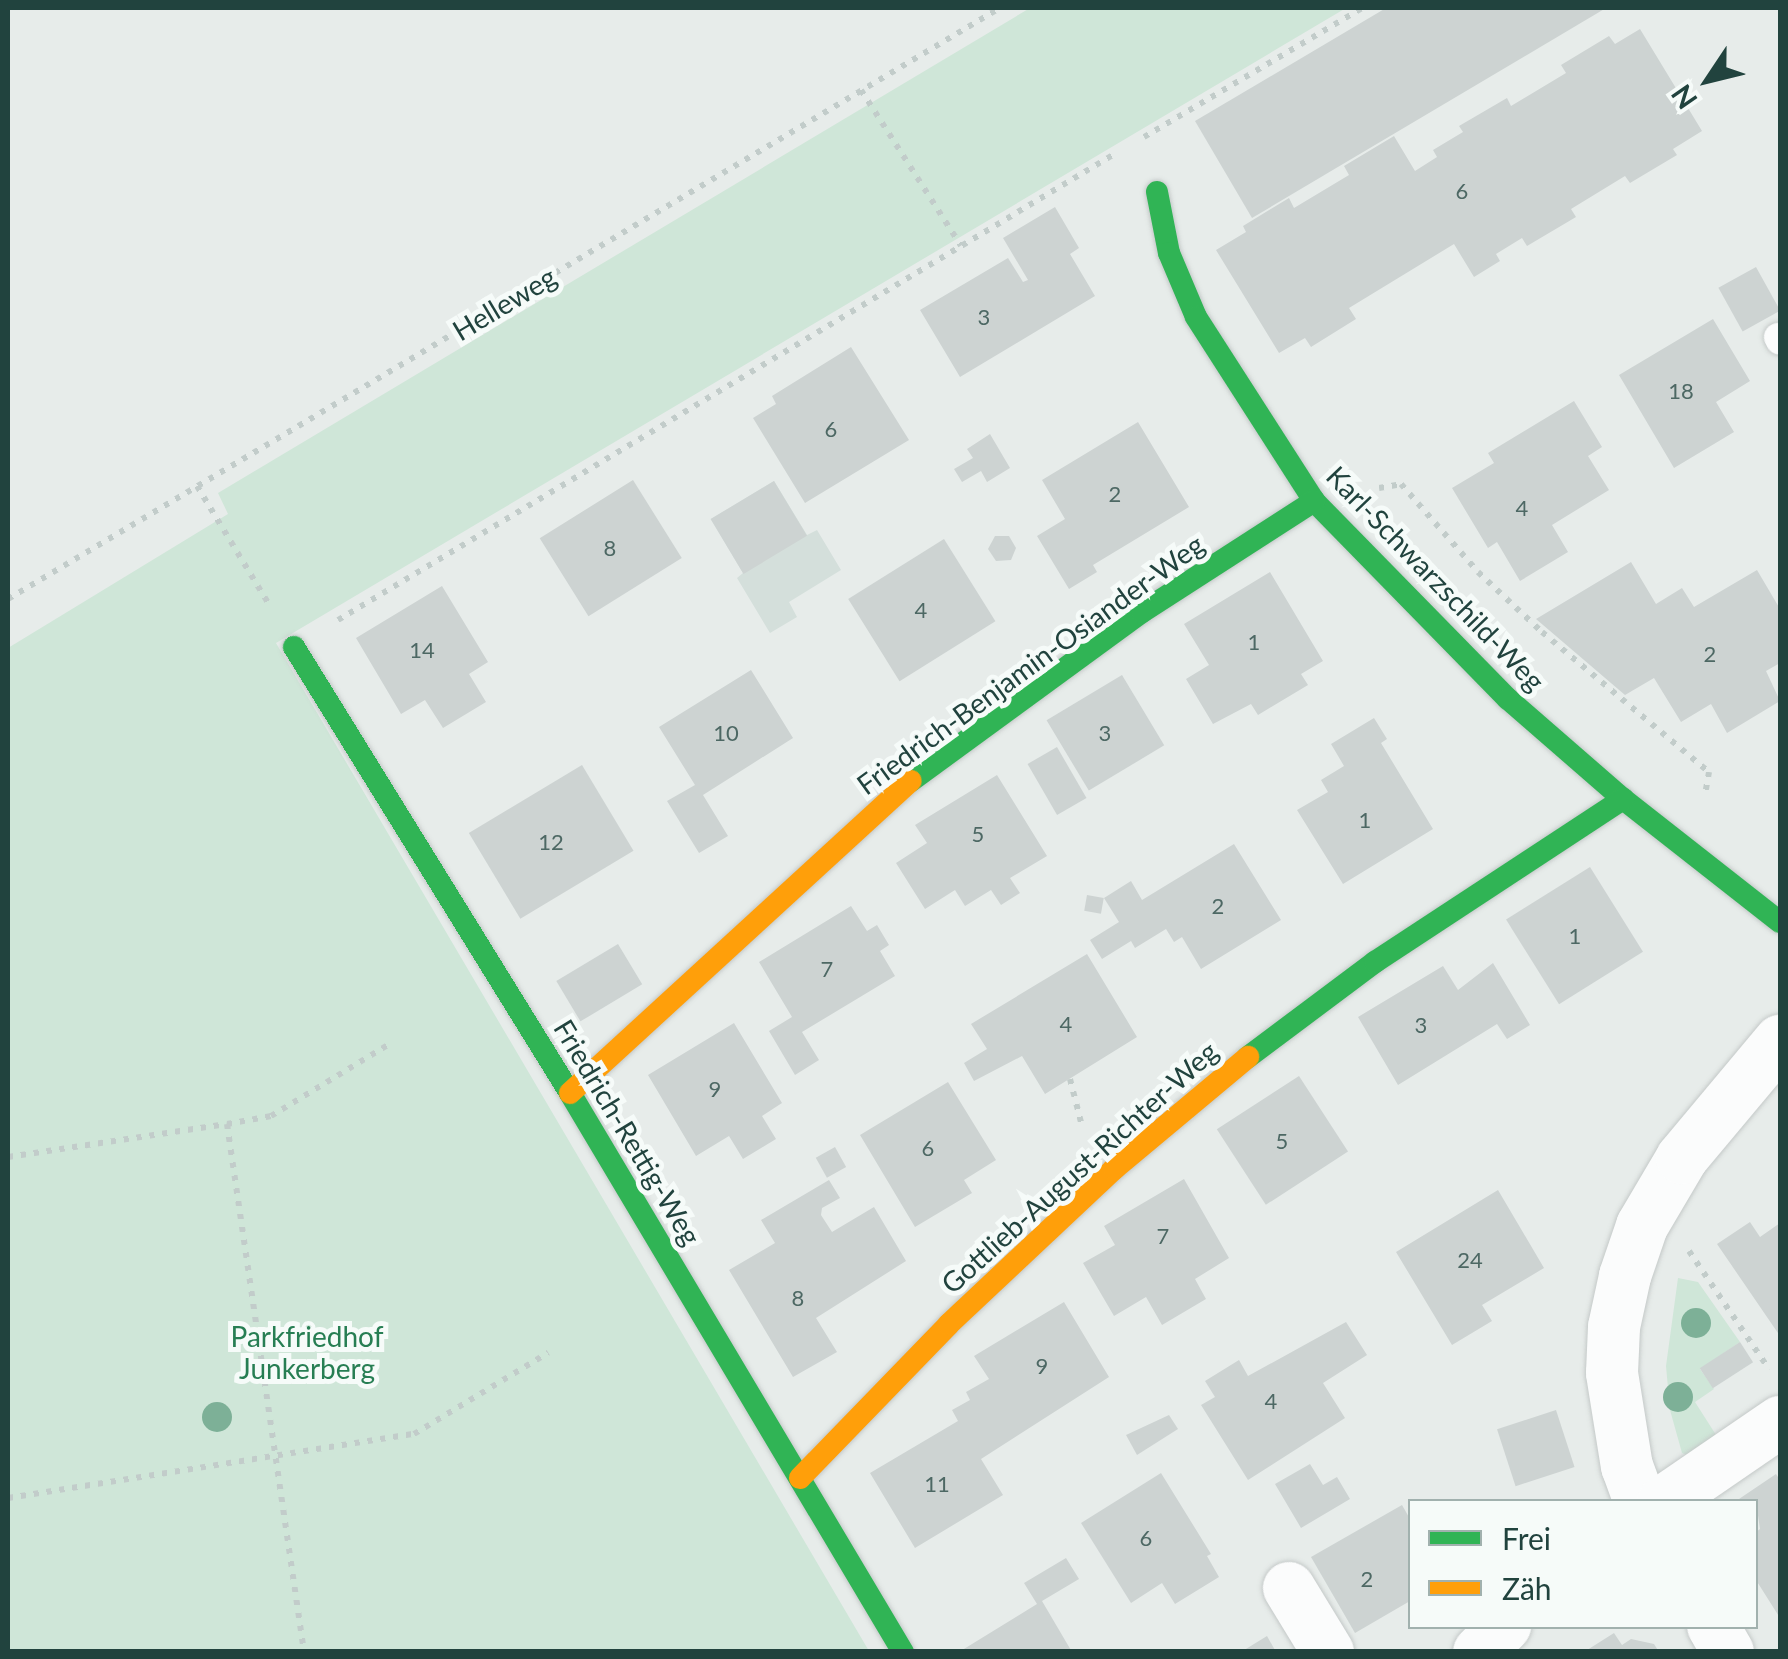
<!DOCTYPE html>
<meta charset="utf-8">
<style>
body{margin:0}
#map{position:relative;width:1788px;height:1659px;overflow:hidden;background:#e7ecea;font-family:Lato,sans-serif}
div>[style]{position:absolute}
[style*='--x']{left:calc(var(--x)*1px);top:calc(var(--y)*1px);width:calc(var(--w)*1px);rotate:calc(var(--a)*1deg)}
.built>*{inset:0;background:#d4dfdb}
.green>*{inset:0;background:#cfe6d8}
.building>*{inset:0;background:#cdd3d2;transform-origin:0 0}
.path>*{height:6px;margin-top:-3px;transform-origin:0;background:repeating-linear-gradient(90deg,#c2ccca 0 5px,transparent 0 13px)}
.roads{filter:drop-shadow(0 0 2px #c4c9c8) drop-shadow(0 0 2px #c4c9c8)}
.lane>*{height:28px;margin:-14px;padding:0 14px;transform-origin:14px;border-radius:14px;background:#fbfcfc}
.street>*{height:52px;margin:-26px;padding:0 26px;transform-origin:26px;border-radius:26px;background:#fbfcfc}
.fast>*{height:22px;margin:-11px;padding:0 11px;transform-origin:11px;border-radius:11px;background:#30b455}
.slow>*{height:22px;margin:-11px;padding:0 11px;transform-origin:11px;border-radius:11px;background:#ff9f0a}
.trees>*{width:30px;height:30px;margin:-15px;border-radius:50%;background:#7db097}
span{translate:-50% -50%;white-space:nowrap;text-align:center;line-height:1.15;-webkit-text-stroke:10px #f6fbf9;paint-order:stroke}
.number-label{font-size:22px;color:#4d6864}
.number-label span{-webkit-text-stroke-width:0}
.street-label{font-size:28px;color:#21433e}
.park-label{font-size:28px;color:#277e53}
.frame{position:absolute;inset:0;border:10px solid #21433e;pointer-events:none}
.legend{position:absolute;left:1408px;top:1499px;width:350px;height:130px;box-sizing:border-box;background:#f6fbf9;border:2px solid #a1b1ae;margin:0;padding:12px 18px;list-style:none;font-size:30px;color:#21433e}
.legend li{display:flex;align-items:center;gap:20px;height:50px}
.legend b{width:50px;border:2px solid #a1b1ae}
.north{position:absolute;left:1658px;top:30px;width:100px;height:100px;-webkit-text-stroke:8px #f6fbf9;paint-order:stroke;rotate:235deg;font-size:28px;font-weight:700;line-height:40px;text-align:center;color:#21433e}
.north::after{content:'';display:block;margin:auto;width:35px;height:45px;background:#21433e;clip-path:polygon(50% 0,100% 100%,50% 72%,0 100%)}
</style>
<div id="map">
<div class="built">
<div style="clip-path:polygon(774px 481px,807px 535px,817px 530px,841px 570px,789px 602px,797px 617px,770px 633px,737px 578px,743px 573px,711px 519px)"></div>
</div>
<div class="green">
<div style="clip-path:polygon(1030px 8px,1346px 8px,276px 643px,869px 1651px,8px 1651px,8px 648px,228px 514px,218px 493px)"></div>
<div style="clip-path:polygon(1678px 1278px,1698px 1282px,1740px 1342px,1700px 1369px,1714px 1389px,1695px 1402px,1718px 1438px,1692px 1457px,1682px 1453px,1670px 1410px,1666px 1366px)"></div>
</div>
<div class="building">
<div style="clip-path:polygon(1386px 8px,1606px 8px,1252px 218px,1195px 121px)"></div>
<div style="clip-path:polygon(1640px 29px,1702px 131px,1673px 149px,1677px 155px,1630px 183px,1625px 176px,1571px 209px,1576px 217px,1527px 246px,1522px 238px,1496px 254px,1500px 261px,1474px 277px,1454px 244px,1349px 308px,1356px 319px,1311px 347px,1305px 338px,1279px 353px,1216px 250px,1246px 232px,1243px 226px,1289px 198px,1294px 208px,1349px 175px,1344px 166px,1394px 136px,1415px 171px,1437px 157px,1433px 150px,1463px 132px,1459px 126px,1507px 98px,1511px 106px,1566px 73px,1561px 65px,1609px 36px,1615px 44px)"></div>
<div style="clip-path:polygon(1055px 207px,1079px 248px,1070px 254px,1095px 296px,960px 377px,920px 310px,1008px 258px,1023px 282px,1028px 280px,1003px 238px)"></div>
<div style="left:1756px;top:267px;width:50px;height:43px;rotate:61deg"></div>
<div style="clip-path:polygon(1713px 319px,1750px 381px,1716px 402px,1734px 432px,1674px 468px,1619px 375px)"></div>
<div style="clip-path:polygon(851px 347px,909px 440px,805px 503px,753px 418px,776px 404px,772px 396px)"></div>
<div style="clip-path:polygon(1574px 401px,1602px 447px,1588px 456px,1609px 490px,1552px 525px,1568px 552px,1520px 581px,1497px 542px,1488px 548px,1452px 488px,1494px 463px,1488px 453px)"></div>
<div style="clip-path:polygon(1138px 422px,1189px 507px,1093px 565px,1097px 572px,1069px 589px,1037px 536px,1065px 519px,1042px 480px)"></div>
<div style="clip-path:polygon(990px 434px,1010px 468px,987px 482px,981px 471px,962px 482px,954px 469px,973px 458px,967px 449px)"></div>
<div style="left:633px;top:480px;width:92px;height:110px;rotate:58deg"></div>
<div style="left:774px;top:481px;width:64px;height:74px;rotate:59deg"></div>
<div style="clip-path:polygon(995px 536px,1009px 536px,1016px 548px,1011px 560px,996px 561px,988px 549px)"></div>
<div style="left:944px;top:539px;width:97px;height:113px;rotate:58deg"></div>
<div style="clip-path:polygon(1631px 562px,1656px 604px,1682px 588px,1694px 607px,1757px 570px,1780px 609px,1780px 663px,1766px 671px,1780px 701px,1727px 733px,1711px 704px,1681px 722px,1654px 678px,1625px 695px,1536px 619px)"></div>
<div style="clip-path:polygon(1270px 572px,1323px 661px,1301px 674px,1308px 685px,1258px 715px,1251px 704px,1213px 724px,1186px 679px,1209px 665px,1184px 624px)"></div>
<div style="clip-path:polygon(442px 586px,488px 662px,469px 674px,486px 702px,443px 728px,425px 700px,401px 714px,356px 638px)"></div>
<div style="clip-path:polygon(751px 670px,793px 738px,703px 795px,728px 836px,699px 853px,667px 801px,695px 785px,659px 727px)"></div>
<div style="left:1122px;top:675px;width:82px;height:88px;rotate:59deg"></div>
<div style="clip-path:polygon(1374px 718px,1387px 739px,1381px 743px,1433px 829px,1343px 884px,1297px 810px,1328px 792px,1321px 780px,1344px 766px,1331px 744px)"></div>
<div style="left:1057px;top:747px;width:59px;height:34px;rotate:60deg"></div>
<div style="left:582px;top:765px;width:100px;height:132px;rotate:59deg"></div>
<div style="clip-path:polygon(997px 775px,1047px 856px,1010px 878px,1020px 893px,1001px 905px,991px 890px,965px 906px,955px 890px,925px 909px,896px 863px,927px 843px,915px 825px)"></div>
<div style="clip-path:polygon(1234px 844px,1281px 920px,1201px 969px,1182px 937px,1174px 942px,1166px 929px,1135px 948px,1131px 941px,1102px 959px,1090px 940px,1119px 922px,1104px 898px,1131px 881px,1142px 900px)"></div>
<div style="left:1590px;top:867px;width:100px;height:99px;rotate:58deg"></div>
<div style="left:1087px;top:895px;width:17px;height:16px;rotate:10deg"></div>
<div style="clip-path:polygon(851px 906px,867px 931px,877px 925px,889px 945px,880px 951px,895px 976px,802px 1032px,819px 1060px,795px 1075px,769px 1031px,792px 1017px,759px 962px)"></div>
<div style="left:618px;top:944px;width:47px;height:72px;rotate:59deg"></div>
<div style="clip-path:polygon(1087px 954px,1137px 1037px,1045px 1094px,1022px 1056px,974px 1081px,964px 1063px,987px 1049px,971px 1024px)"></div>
<div style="clip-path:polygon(1493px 963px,1530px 1025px,1507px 1039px,1497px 1024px,1398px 1085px,1358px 1017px,1443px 966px,1458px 990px)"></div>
<div style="clip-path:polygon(734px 1023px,782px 1103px,762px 1116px,776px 1139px,743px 1159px,729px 1136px,696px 1156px,648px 1075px)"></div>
<div style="left:1299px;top:1076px;width:90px;height:98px;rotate:57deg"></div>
<div style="clip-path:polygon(948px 1082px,996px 1160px,964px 1180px,972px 1193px,915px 1227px,860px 1135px)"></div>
<div style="left:835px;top:1147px;width:23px;height:22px;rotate:61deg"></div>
<div style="clip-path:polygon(1184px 1179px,1229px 1258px,1195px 1279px,1206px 1299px,1162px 1325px,1146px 1297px,1114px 1316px,1083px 1263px,1115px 1245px,1104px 1226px)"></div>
<div style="clip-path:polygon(829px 1180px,840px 1198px,822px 1208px,821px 1215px,832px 1232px,874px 1207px,906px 1261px,816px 1318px,837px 1352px,793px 1377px,729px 1270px,775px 1243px,761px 1220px)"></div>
<div style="clip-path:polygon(1498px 1190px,1544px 1268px,1482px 1305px,1492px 1321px,1452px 1345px,1396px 1252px)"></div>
<div style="clip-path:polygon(1750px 1222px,1760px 1237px,1780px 1223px,1780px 1336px,1717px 1244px)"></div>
<div style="clip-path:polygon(1064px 1302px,1109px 1377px,981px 1459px,1003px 1495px,915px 1548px,870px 1473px,958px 1421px,952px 1410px,970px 1400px,966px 1392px,989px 1379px,974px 1356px)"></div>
<div style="clip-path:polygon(1346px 1322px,1367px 1355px,1323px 1383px,1345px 1418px,1248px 1480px,1201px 1405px,1215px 1397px,1205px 1381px,1239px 1360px,1248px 1376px)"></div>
<div style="left:1740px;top:1342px;width:24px;height:48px;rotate:57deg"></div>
<div style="left:1556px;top:1410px;width:60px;height:62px;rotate:72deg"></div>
<div style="clip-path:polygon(1169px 1415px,1178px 1429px,1137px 1455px,1126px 1435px)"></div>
<div style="clip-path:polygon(1310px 1464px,1323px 1485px,1337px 1477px,1350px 1499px,1301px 1528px,1275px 1484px)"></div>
<div style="clip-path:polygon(1161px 1473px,1211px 1554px,1207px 1556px,1219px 1577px,1175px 1604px,1162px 1583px,1131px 1603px,1081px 1523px)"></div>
<div style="clip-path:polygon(1776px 1474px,1780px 1480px,1780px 1618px,1756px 1580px,1756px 1532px,1760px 1529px,1756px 1502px,1739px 1499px)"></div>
<div style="clip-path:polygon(1402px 1505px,1410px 1519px,1410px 1601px,1355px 1633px,1311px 1557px)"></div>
<div style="clip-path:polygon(1066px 1558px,1079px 1579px,1042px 1601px,1072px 1652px,959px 1652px,1037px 1604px,1024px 1583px)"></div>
<div style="clip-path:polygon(1614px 1633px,1622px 1645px,1631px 1639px,1654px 1644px,1659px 1652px,1584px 1652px)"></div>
<div style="clip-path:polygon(1267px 1636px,1276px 1652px,1241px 1652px)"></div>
</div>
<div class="path">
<div style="--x:861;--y:90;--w:185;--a:57.3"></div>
<div style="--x:1144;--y:137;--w:253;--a:-30.6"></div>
<div style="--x:197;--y:486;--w:137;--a:58.7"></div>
<div style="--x:1379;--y:488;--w:22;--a:-10"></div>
<div style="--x:1401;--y:484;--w:117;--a:48.8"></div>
<div style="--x:1478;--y:572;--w:88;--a:43.2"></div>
<div style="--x:1542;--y:632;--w:218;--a:40"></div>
<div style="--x:1709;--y:772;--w:22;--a:100"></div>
<div style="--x:8;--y:599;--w:1155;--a:-30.79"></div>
<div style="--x:338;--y:620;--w:907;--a:-30.97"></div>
<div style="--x:1070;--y:1079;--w:49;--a:75.7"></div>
<div style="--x:227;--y:1124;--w:45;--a:-10.3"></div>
<div style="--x:271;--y:1116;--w:140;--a:-31.3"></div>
<div style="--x:8;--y:1157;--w:221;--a:-8.6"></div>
<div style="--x:227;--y:1124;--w:534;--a:81.7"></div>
<div style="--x:1689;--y:1251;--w:143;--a:55.9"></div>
<div style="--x:8;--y:1498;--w:411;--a:-9"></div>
<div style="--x:414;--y:1434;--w:157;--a:-31.2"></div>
</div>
<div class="roads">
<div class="lane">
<div style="--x:1778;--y:337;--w:4;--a:63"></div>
</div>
<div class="street">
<div style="--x:1640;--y:1502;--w:37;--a:-110"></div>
<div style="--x:1627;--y:1467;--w:95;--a:-99.1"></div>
<div style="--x:1612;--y:1373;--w:46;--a:-87.5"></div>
<div style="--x:1614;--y:1327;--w:52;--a:-77.8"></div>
<div style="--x:1625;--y:1276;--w:53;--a:-71.2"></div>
<div style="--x:1642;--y:1226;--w:79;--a:-59.5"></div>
<div style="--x:1682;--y:1158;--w:153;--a:-50.1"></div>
<div style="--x:1663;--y:1502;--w:142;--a:-34.4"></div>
<div style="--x:1289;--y:1588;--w:75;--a:58.6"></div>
<div style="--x:1713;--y:1626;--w:30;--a:60"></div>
<div style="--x:1479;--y:1652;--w:37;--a:-45"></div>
</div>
<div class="fast">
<div style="--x:1157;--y:192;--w:62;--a:78.9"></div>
<div style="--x:1169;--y:253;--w:69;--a:67.1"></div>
<div style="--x:1196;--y:317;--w:219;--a:57.3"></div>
<div style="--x:1314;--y:501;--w:277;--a:45.6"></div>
<div style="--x:1508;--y:699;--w:152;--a:41"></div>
<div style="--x:1623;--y:799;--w:199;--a:38.1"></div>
<div style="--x:294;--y:647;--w:524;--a:58.25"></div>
<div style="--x:570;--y:1093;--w:651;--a:59.22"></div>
<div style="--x:911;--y:781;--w:286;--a:-36.2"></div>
<div style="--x:1142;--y:612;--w:205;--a:-32.8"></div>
<div style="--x:1248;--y:1057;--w:159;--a:-36.8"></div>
<div style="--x:1375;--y:962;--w:297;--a:-33.3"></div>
</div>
<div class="slow">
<div style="--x:570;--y:1093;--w:462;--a:-42.5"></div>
<div style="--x:800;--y:1478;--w:214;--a:-45.9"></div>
<div style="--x:949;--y:1324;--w:226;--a:-43.2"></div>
<div style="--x:1114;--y:1169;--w:175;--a:-39.9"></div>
</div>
</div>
<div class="trees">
<div style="left:1696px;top:1323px"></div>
<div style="left:1678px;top:1397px"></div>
<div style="left:217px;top:1417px"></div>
</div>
<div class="number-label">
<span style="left:1462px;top:191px">6</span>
<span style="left:984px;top:317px">3</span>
<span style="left:1681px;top:391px">18</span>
<span style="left:831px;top:429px">6</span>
<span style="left:1115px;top:494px">2</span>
<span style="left:1522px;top:508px">4</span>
<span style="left:610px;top:548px">8</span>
<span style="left:921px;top:610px">4</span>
<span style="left:1254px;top:642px">1</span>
<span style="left:422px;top:650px">14</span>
<span style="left:1710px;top:654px">2</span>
<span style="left:726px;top:733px">10</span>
<span style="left:1105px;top:733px">3</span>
<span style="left:1365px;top:820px">1</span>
<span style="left:978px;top:834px">5</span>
<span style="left:551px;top:842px">12</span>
<span style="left:1218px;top:906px">2</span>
<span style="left:1575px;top:936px">1</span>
<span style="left:827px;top:969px">7</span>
<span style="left:1066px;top:1024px">4</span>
<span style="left:1421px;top:1025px">3</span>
<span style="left:715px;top:1089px">9</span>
<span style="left:1282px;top:1141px">5</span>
<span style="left:928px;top:1148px">6</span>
<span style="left:1163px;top:1236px">7</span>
<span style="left:1470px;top:1260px">24</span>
<span style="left:798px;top:1298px">8</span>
<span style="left:1042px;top:1366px">9</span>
<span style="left:1271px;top:1401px">4</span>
<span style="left:937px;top:1484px">11</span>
<span style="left:1146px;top:1538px">6</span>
<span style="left:1367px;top:1579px">2</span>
</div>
<div class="street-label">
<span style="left:504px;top:303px;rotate:-31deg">Helleweg</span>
<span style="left:1436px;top:578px;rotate:46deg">Karl-Schwarzschild-Weg</span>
<span style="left:1030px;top:664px;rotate:-36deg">Friedrich-Benjamin-Osiander-Weg</span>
<span style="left:628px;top:1132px;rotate:59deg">Friedrich-Rettig-Weg</span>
<span style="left:1079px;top:1167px;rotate:-42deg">Gottlieb-August-Richter-Weg</span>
</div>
<div class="park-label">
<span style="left:307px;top:1352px">Parkfriedhof<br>Junkerberg</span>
</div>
<div class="frame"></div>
<ul class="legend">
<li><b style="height:12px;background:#30b455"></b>Frei</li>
<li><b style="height:12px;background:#ff9f0a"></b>Zäh</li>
</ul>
<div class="north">N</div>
</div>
